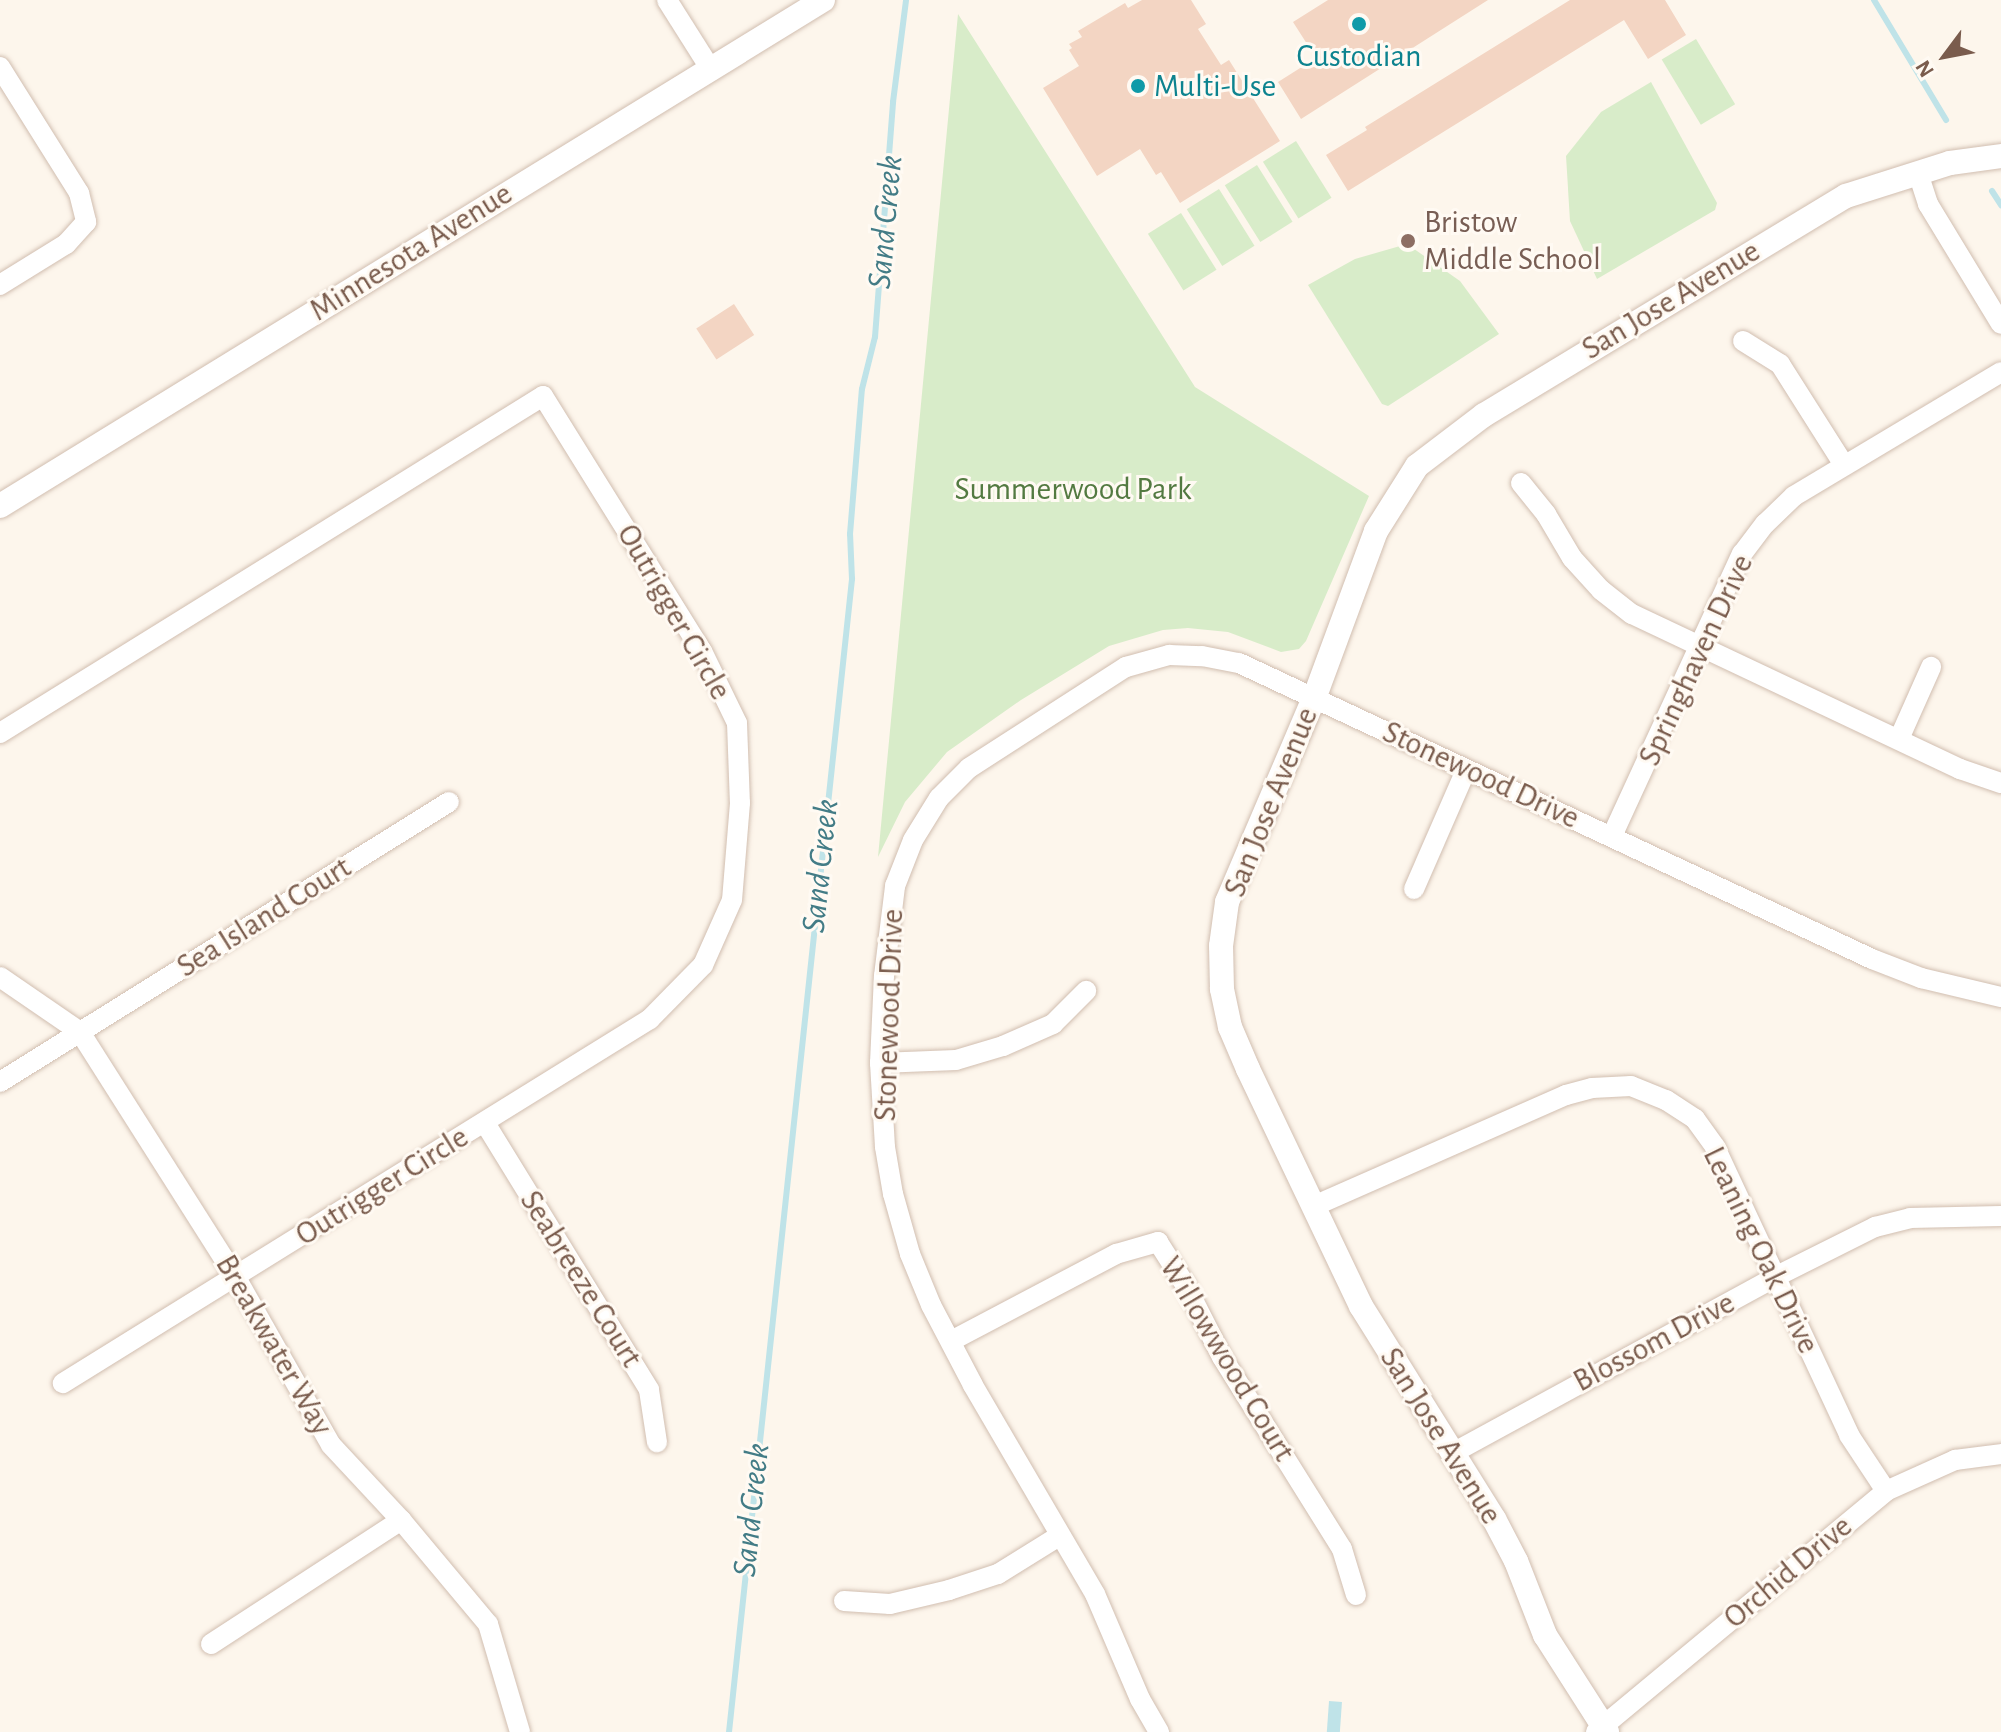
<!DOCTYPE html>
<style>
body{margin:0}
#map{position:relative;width:2001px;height:1732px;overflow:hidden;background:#fdf6ec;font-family:"Alegreya Sans",sans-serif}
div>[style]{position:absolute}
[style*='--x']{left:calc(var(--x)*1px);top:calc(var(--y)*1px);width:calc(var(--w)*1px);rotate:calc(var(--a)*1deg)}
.green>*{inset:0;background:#d8ecc9;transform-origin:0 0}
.water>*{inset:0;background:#bfe3e8;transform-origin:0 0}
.stream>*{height:6px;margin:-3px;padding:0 3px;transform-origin:3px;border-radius:3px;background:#bfe3e8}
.building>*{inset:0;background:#f3d5c3;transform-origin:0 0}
.roads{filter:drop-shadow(0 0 2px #d1beb0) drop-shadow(0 0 2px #d1beb0)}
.minor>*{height:20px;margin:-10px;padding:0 10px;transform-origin:10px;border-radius:10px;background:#fff}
.tertiary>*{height:24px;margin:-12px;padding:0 12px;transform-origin:12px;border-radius:12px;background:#fff}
.dots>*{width:22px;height:22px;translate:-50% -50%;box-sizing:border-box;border:4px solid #fffaf3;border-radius:50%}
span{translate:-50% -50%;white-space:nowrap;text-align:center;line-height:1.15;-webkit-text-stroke:6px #fffaf3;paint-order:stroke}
.culture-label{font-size:32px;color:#0d838f}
.left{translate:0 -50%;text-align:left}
.education-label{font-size:32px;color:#785e54}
.street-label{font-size:32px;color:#7a5c4d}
.park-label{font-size:32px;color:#537a41}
.water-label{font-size:34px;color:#437c86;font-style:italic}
.north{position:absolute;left:1905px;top:16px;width:80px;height:80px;-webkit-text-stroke:6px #fffaf3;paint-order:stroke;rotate:238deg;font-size:22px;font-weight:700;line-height:32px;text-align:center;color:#7a5c4d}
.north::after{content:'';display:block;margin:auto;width:28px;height:36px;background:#7a5c4d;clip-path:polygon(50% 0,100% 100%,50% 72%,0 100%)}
</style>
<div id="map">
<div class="green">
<div style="clip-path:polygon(958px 14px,1195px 387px,1369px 496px,1306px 641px,1299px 649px,1281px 652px,1228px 632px,1188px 628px,1163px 630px,1109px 646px,1021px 700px,947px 752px,905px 802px,878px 857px)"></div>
<div style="left:1696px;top:39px;width:76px;height:40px;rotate:59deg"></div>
<div style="clip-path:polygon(1651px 82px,1717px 203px,1715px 210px,1597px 279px,1570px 221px,1566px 156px,1601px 112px)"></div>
<div style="left:1296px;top:141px;width:67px;height:39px;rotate:58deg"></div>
<div style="left:1257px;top:165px;width:67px;height:38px;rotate:58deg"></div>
<div style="left:1219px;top:189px;width:67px;height:38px;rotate:58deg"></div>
<div style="left:1181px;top:213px;width:67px;height:39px;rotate:58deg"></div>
<div style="clip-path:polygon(1407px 244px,1460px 281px,1499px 334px,1388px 406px,1382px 404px,1308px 285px,1355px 259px)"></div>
</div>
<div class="water">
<div style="left:1329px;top:1701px;width:13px;height:31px;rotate:4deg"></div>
</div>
<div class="stream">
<div style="--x:1874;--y:0;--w:140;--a:59"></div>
<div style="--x:1992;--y:191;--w:17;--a:57"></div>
<div style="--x:729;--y:1732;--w:1160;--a:-83.91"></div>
<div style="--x:852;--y:579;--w:45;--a:-92.5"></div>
<div style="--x:850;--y:534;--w:145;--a:-85.3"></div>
<div style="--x:862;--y:389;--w:54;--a:-76"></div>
<div style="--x:875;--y:337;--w:236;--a:-85.6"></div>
<div style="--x:893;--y:102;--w:103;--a:-82.7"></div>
</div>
<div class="building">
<div style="clip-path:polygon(1142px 0,1191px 0,1206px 24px,1198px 29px,1221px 65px,1229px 60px,1280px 141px,1180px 203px,1161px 172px,1156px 175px,1140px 149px,1097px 176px,1043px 88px,1079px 66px,1069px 50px,1072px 48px,1069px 44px,1082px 37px,1078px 31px,1125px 3px,1128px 8px)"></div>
<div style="clip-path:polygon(1328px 0,1488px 0,1301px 119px,1278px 82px,1316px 58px,1293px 22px)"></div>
<div style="clip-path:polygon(1570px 0,1665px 0,1686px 35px,1648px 59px,1624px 20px,1348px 191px,1326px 155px,1367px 130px,1365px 127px)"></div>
<div style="left:734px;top:304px;width:37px;height:45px;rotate:57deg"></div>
</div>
<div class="roads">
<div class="minor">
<div style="--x:667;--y:0;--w:80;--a:57.7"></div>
<div style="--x:0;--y:67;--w:149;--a:57.9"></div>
<div style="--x:79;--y:193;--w:30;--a:76"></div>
<div style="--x:86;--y:222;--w:30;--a:132"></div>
<div style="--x:66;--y:244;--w:78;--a:148.2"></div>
<div style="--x:1918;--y:173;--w:33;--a:72"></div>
<div style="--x:1928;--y:204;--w:140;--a:58.7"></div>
<div style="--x:1743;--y:341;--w:44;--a:31.9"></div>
<div style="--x:1780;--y:364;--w:120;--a:57.6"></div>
<div style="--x:1521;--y:483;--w:40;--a:51"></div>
<div style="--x:1546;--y:514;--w:51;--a:59.4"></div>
<div style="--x:1572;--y:558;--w:43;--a:47.8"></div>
<div style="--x:1601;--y:590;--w:39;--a:38"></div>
<div style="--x:1632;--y:614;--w:363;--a:25.3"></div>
<div style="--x:1960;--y:769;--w:43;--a:18.9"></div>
<div style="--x:0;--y:733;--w:639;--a:-31.82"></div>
<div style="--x:543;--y:396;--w:301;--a:58.1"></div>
<div style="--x:702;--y:651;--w:80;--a:64.1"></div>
<div style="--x:737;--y:723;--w:80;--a:87.9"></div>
<div style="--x:740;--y:803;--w:97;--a:94.7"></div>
<div style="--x:732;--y:900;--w:71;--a:114"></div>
<div style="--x:703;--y:965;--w:76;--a:134.5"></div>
<div style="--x:650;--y:1019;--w:691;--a:148.2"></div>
<div style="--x:1899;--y:739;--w:79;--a:-66"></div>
<div style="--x:1612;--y:836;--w:311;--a:-65.3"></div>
<div style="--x:1742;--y:554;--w:38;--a:-53"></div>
<div style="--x:1765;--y:524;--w:40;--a:-44"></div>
<div style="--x:1794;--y:496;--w:241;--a:-30.9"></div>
<div style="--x:1414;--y:889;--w:130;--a:-66.4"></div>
<div style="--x:0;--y:977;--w:97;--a:34.5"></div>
<div style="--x:80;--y:1032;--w:289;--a:57.6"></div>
<div style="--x:235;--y:1276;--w:194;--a:60.4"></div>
<div style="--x:331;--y:1445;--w:103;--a:47"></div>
<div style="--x:401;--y:1520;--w:136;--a:50.1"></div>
<div style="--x:488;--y:1624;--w:113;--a:73.5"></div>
<div style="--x:880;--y:1063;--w:76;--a:-2.3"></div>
<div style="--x:956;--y:1060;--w:49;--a:-16.6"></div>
<div style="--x:1003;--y:1046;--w:55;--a:-23.7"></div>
<div style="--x:1053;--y:1024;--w:47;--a:-45"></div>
<div style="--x:0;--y:1082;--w:529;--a:-31.95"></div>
<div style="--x:485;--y:1123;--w:313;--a:58.4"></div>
<div style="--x:649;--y:1390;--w:53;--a:81.3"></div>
<div style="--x:1314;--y:1206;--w:275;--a:-23.8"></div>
<div style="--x:1566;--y:1095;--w:27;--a:-15"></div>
<div style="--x:1592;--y:1088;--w:39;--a:-3"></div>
<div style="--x:1631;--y:1086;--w:38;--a:22"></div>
<div style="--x:1666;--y:1100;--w:35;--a:33"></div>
<div style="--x:1695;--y:1119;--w:34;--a:54"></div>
<div style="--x:1715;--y:1147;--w:318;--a:65"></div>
<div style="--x:1849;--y:1435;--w:67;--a:56.5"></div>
<div style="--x:951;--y:1341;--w:187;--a:-27.8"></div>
<div style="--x:1116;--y:1254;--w:44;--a:-15.9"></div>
<div style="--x:1158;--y:1242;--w:52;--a:57.5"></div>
<div style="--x:1186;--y:1286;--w:80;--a:63.1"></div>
<div style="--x:1222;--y:1357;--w:226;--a:58"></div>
<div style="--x:1342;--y:1549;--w:48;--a:73.1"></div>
<div style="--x:1451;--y:1454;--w:369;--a:-28.6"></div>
<div style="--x:1775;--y:1277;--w:112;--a:-26.6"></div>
<div style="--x:1875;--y:1227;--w:36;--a:-14"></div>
<div style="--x:1910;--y:1218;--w:91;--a:-1.3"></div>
<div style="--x:844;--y:1601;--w:46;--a:3.7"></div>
<div style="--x:890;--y:1604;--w:61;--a:-13.3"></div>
<div style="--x:949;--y:1590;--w:52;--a:-18.1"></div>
<div style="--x:998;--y:1574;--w:72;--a:-31.9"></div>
<div style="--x:211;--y:1644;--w:227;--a:-33.1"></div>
<div style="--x:1159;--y:1732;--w:38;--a:-120"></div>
<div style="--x:1140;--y:1699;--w:114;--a:-113.2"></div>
<div style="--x:1095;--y:1594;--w:242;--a:-120.3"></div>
<div style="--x:973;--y:1385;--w:90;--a:-117.7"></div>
<div style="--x:931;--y:1305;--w:55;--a:-112.4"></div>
<div style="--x:910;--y:1254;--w:62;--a:-105.8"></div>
<div style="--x:893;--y:1194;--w:48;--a:-99.7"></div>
<div style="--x:885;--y:1147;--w:84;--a:-93.4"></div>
<div style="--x:880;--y:1063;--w:87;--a:-87.4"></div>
<div style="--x:884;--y:976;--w:91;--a:-83"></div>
<div style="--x:895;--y:886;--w:49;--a:-68.6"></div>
<div style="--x:913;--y:840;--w:49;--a:-58.2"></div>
<div style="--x:939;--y:798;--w:42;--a:-45"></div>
<div style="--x:969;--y:768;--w:187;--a:-32.8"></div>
<div style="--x:1126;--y:667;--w:45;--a:-15.6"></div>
<div style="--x:1169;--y:655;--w:33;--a:2"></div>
<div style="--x:1202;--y:656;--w:38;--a:11"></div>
<div style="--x:1239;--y:663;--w:699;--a:25.06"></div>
<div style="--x:1872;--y:959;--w:53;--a:21.2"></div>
<div style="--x:1921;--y:978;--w:82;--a:13.4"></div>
<div style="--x:1596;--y:1732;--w:377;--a:-39.7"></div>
<div style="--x:1886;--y:1491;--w:76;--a:-24.2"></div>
<div style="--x:1955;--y:1460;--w:46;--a:-7.4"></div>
</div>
<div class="tertiary">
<div style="--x:0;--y:506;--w:966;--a:-31.58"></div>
<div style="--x:1607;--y:1732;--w:115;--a:-122.6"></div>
<div style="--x:1545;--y:1635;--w:79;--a:-111.4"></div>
<div style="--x:1516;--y:1561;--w:47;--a:-117.6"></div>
<div style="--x:1494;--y:1519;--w:251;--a:-122"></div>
<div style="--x:1361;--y:1306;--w:263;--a:-115.5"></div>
<div style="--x:1248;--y:1069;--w:46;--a:-113.2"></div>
<div style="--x:1230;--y:1027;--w:39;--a:-102"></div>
<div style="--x:1222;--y:989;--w:43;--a:-91.3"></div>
<div style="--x:1221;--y:946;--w:44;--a:-82.2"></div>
<div style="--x:1227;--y:902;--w:224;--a:-66.9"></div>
<div style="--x:1315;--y:696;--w:176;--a:-69.7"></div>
<div style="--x:1376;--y:531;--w:77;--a:-57.8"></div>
<div style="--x:1417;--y:466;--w:84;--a:-37.3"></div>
<div style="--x:1484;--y:415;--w:423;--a:-31.2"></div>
<div style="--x:1846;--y:196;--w:109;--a:-17.6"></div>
<div style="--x:1950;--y:163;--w:51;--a:-7.8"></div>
</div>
</div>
<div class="dots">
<div style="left:1359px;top:24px;background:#0f9aa8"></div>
<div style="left:1138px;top:86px;background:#0f9aa8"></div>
<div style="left:1408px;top:241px;background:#8d6e63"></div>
</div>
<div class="culture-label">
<span style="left:1359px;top:56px">Custodian</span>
<span class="left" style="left:1154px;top:86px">Multi-Use</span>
</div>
<div class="education-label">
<span class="left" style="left:1424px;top:241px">Bristow<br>Middle School</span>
</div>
<div class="street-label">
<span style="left:411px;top:252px;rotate:-32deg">Minnesota Avenue</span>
<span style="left:1671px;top:300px;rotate:-31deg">San Jose Avenue</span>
<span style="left:674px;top:612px;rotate:60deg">Outrigger Circle</span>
<span style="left:1696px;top:660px;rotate:-65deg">Springhaven Drive</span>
<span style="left:1481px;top:775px;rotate:25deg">Stonewood Drive</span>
<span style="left:1271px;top:802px;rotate:-68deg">San Jose Avenue</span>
<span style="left:264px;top:917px;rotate:-32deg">Sea Island Court</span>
<span style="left:889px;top:1015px;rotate:-88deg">Stonewood Drive</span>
<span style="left:382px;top:1186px;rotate:-32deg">Outrigger Circle</span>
<span style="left:1761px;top:1250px;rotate:64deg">Leaning Oak Drive</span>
<span style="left:581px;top:1279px;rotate:58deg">Seabreeze Court</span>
<span style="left:1654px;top:1342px;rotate:-28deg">Blossom Drive</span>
<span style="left:274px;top:1345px;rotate:60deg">Breakwater Way</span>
<span style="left:1227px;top:1359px;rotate:59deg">Willowwood Court</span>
<span style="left:1441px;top:1436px;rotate:58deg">San Jose Avenue</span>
<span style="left:1788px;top:1572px;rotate:-40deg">Orchid Drive</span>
</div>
<div class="park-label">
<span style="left:1073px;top:489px">Summerwood Park</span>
</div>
<div class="water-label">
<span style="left:886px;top:222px;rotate:-85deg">Sand Creek</span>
<span style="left:821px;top:866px;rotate:-84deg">Sand Creek</span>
<span style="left:752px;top:1510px;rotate:-84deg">Sand Creek</span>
</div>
<div class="north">N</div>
</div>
